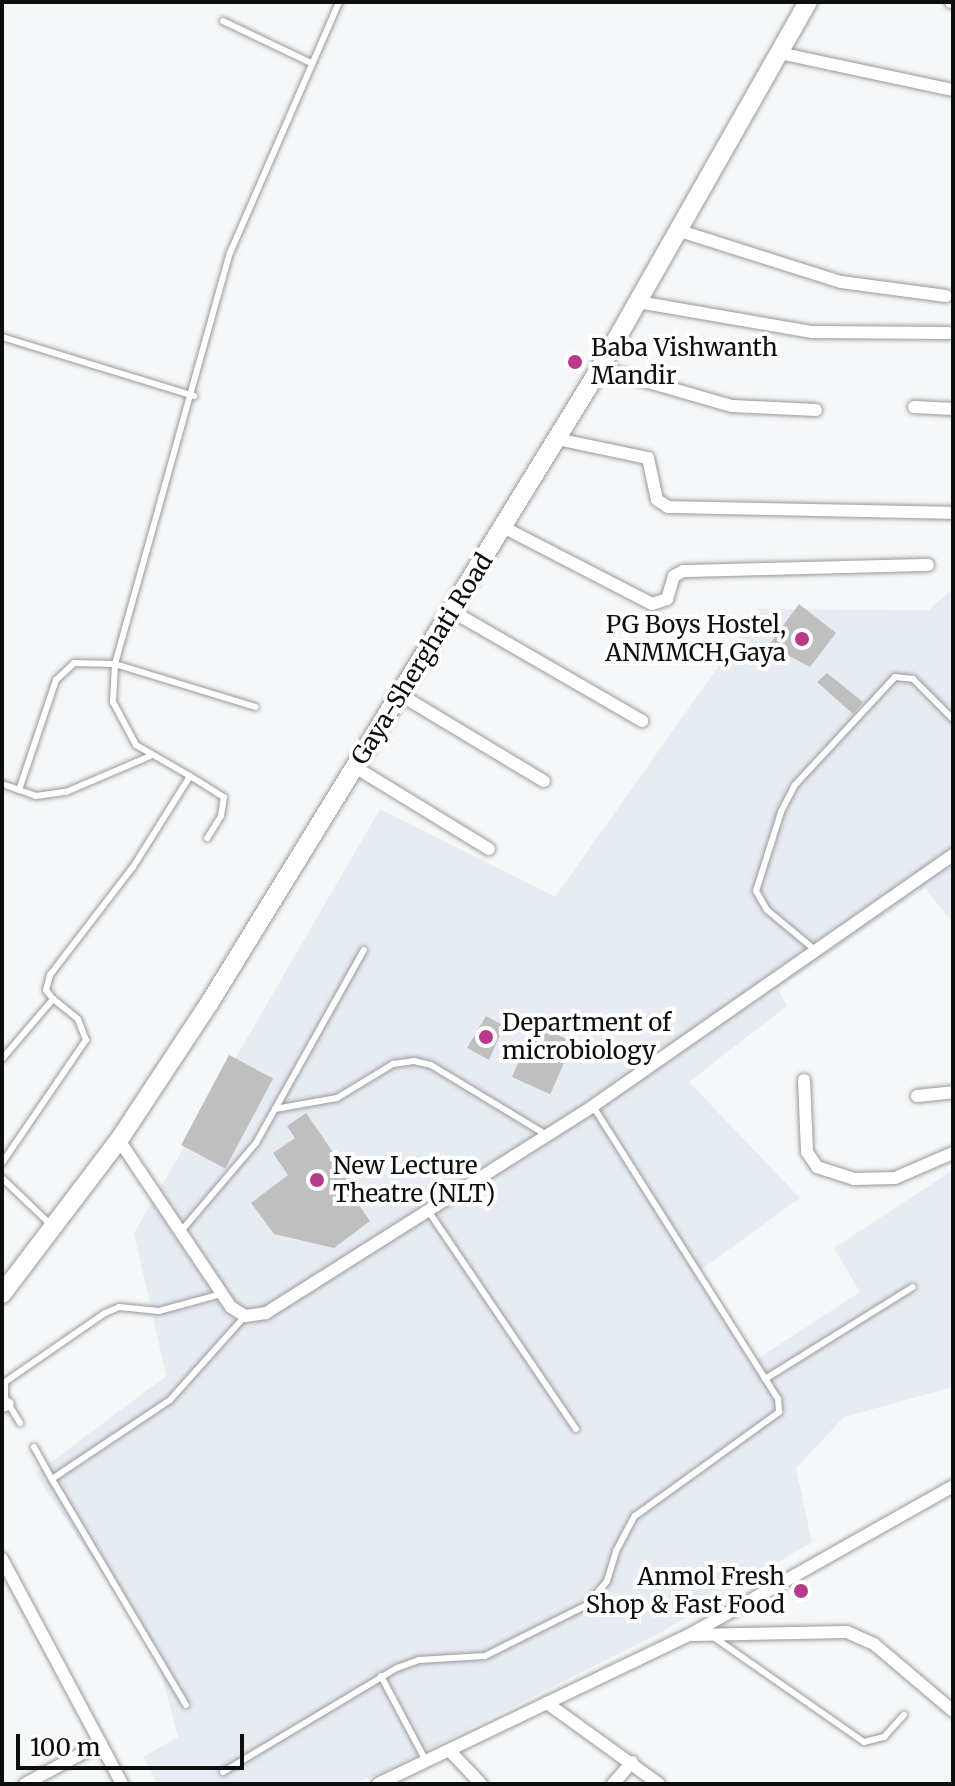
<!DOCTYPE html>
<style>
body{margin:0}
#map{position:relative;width:955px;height:1786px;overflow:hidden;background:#f6f7f8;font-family:Merriweather,serif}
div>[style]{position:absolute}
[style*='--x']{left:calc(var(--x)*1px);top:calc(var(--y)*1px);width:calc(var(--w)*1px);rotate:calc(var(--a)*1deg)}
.built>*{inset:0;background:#e7ecf3}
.building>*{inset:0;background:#bfbfc0;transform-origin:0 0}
.roads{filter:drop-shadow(0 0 2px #99999a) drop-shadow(0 0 2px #99999a)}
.service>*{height:6px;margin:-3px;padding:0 3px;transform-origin:3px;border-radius:3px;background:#fff}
.minor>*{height:12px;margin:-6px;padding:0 6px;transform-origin:6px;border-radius:6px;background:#fff}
.secondary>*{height:18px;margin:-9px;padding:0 9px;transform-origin:9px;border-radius:9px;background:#fff}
.dots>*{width:22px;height:22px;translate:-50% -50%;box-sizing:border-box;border:4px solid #fff;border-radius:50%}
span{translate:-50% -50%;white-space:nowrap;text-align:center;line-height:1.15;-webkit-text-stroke:8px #fff;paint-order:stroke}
.poi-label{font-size:24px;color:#0d0e0e}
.left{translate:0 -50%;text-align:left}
.right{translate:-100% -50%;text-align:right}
.street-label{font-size:24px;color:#0d0e0e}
.frame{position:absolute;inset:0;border:4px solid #0d0e0e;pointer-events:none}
.scale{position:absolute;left:16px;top:1734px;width:228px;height:36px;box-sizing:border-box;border:4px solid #0d0e0e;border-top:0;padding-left:10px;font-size:24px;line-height:28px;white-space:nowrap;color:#0d0e0e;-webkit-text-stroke:6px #fff;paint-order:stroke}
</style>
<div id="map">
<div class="built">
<div style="clip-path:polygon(953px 588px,953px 923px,925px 888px,778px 989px,787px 1006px,689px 1082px,800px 1198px,698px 1272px,756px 1360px,860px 1292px,834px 1248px,953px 1170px,953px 1387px,844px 1417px,796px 1468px,812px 1542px,660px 1633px,382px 1773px,351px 1784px,158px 1784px,143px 1757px,178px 1737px,155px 1650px,35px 1474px,166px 1376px,134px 1233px,380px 809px,555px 897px,759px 609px,929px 610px)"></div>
</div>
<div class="building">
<div style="clip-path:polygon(799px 604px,836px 633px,810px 667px,769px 645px)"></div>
<div style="clip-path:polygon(827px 673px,863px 702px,853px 714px,817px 682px)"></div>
<div style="clip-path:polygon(486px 1016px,504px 1026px,489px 1060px,467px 1048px)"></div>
<div style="left:535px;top:1025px;width:42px;height:57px;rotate:24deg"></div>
<div style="left:229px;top:1055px;width:50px;height:102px;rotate:28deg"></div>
<div style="clip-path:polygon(306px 1113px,359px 1190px,352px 1195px,370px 1221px,334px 1248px,274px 1234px,251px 1203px,288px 1175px,273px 1153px,295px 1138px,287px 1126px)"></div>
</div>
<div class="roads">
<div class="service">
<div style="--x:223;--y:21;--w:98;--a:25.5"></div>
<div style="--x:2;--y:337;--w:201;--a:17.1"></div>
<div style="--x:190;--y:776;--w:40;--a:32"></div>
<div style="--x:224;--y:797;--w:19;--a:99"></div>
<div style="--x:221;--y:816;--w:26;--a:122"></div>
<div style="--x:2;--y:784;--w:18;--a:19"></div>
<div style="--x:19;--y:790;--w:116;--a:-71.4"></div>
<div style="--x:56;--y:680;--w:25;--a:-43"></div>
<div style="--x:74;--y:663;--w:41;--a:1.4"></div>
<div style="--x:115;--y:664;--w:147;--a:17"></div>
<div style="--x:19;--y:790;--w:18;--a:19"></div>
<div style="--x:36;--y:796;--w:30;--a:-8"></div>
<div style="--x:66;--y:792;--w:91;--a:-23.2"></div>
<div style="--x:814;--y:949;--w:61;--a:-140.3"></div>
<div style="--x:767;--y:910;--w:22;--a:-120"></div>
<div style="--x:756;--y:891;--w:83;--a:-72.4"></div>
<div style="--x:781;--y:812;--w:30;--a:-63"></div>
<div style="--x:795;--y:785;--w:147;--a:-47.2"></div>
<div style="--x:895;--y:677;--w:18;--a:6"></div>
<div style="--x:913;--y:679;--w:57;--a:45"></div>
<div style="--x:2;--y:1059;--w:79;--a:-49.6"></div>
<div style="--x:53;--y:999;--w:11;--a:-128"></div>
<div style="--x:46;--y:990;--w:16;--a:-75"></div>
<div style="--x:50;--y:975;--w:136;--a:-52.5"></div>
<div style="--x:133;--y:867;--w:107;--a:-57.9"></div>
<div style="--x:190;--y:776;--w:62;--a:-150.1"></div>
<div style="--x:136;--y:745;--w:49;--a:-118.1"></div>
<div style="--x:113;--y:702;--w:38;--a:-87"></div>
<div style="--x:115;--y:664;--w:427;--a:-74.4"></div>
<div style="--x:230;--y:253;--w:274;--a:-66.5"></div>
<div style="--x:275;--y:1109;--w:63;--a:-10.1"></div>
<div style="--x:337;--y:1098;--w:66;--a:-31.3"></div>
<div style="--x:393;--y:1064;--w:21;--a:-8"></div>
<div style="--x:414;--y:1061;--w:17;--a:13"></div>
<div style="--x:431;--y:1065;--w:133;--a:31.2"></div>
<div style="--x:2;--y:1163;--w:149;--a:-55.7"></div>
<div style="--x:86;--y:1040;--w:22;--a:-111"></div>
<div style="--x:78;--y:1019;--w:32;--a:-141"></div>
<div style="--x:2;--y:1178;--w:66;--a:43.8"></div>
<div style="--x:429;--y:1212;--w:262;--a:55.9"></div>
<div style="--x:182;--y:1230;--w:114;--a:-49.6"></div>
<div style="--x:256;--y:1143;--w:221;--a:-60.8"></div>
<div style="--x:765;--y:1379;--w:174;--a:-31.9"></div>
<div style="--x:20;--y:1423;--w:29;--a:-121"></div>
<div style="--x:5;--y:1398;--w:16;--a:-90"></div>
<div style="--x:5;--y:1382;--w:121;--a:-34.6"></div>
<div style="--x:105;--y:1313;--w:15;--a:-23"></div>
<div style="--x:119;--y:1307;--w:40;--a:5.7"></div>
<div style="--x:159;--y:1311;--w:64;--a:-15.3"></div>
<div style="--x:34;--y:1447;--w:37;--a:61"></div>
<div style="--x:712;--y:1636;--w:185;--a:34.9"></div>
<div style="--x:864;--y:1742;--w:21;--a:-14"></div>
<div style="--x:884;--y:1737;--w:30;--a:-48"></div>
<div style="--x:381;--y:1676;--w:96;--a:62.1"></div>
<div style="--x:186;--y:1705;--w:263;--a:-120.7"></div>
<div style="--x:52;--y:1479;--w:142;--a:-33.8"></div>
<div style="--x:170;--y:1400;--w:113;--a:-48.2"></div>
<div style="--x:223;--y:1772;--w:203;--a:-30.9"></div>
<div style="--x:397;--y:1668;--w:23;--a:-20"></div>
<div style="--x:419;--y:1660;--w:66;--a:-3.5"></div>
<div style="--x:485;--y:1656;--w:114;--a:-26.6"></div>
<div style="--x:587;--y:1605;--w:31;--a:-50"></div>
<div style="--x:607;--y:1581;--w:31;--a:-73"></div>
<div style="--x:616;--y:1551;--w:40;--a:-62"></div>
<div style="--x:635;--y:1516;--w:178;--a:-35.8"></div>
<div style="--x:779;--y:1412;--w:13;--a:-94"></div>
<div style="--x:778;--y:1399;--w:347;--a:-122.3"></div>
</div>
<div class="minor">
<div style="--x:951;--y:2;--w:2;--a:0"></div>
<div style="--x:779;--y:53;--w:178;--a:12"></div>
<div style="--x:680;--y:231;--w:169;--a:17.6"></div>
<div style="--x:841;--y:282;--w:106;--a:7.6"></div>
<div style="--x:638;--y:302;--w:177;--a:9.8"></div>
<div style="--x:812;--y:332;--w:137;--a:0.4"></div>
<div style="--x:600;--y:368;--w:137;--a:16.1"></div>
<div style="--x:732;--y:406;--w:84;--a:2.7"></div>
<div style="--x:914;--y:407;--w:39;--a:3"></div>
<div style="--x:557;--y:439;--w:93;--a:11.8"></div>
<div style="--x:648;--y:458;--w:43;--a:77.9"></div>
<div style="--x:657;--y:500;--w:13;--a:32"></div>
<div style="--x:668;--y:507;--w:285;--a:1.2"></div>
<div style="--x:503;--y:527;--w:168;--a:27.3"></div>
<div style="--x:652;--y:604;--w:16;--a:-18"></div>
<div style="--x:667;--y:599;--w:24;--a:-73"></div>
<div style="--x:674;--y:576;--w:10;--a:-29"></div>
<div style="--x:683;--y:571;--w:245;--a:-1.4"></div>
<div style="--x:450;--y:610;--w:222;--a:30"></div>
<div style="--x:399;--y:694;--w:169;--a:31"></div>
<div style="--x:355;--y:767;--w:157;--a:31.5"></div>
<div style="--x:804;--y:1080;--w:72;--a:87.6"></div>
<div style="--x:807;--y:1152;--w:18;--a:56"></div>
<div style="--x:817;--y:1167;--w:39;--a:18"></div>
<div style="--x:854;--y:1179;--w:41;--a:-1.4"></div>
<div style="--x:895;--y:1178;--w:63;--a:-23.3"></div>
<div style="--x:917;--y:1096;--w:36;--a:-6"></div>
<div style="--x:119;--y:1140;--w:201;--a:56.2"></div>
<div style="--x:231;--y:1307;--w:17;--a:33"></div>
<div style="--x:245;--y:1316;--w:21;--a:-8"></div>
<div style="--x:266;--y:1313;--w:387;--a:-32.3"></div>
<div style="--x:593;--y:1106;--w:439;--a:-34.9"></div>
<div style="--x:2;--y:1406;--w:6;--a:-18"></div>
<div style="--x:2;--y:1559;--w:255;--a:61.9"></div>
<div style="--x:692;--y:1635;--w:155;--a:-1.1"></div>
<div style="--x:847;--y:1632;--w:30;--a:24"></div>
<div style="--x:874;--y:1644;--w:104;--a:40.3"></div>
<div style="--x:547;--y:1703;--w:138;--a:35.9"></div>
<div style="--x:449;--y:1750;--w:47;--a:46.7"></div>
<div style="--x:25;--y:1784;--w:86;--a:-28.3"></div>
<div style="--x:378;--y:1784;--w:345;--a:-25.6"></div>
<div style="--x:689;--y:1635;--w:303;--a:-29.4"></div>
<div style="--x:613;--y:1784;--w:29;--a:-49"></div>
</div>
<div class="secondary">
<div style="--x:2;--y:1294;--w:193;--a:-52.8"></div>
<div style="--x:119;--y:1140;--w:165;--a:-56.6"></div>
<div style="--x:210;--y:1002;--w:744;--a:-58.4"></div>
<div style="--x:600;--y:368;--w:421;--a:-60.4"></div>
</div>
</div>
<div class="dots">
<div style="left:575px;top:362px;background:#b83a88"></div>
<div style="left:802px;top:639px;background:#b83a88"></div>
<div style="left:486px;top:1037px;background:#b83a88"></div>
<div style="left:317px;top:1180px;background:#b83a88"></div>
<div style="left:801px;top:1591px;background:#b83a88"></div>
</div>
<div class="poi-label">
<span class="left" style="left:591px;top:362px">Baba Vishwanth<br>Mandir</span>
<span class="right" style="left:786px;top:639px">PG Boys Hostel,<br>ANMMCH,Gaya</span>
<span class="left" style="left:502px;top:1037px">Department of<br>microbiology</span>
<span class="left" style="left:333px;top:1180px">New Lecture<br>Theatre (NLT)</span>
<span class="right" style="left:785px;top:1591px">Anmol Fresh<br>Shop &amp; Fast Food</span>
</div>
<div class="street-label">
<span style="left:422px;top:659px;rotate:-58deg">Gaya-Sherghati Road</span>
</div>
<div class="frame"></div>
<div class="scale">100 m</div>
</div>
